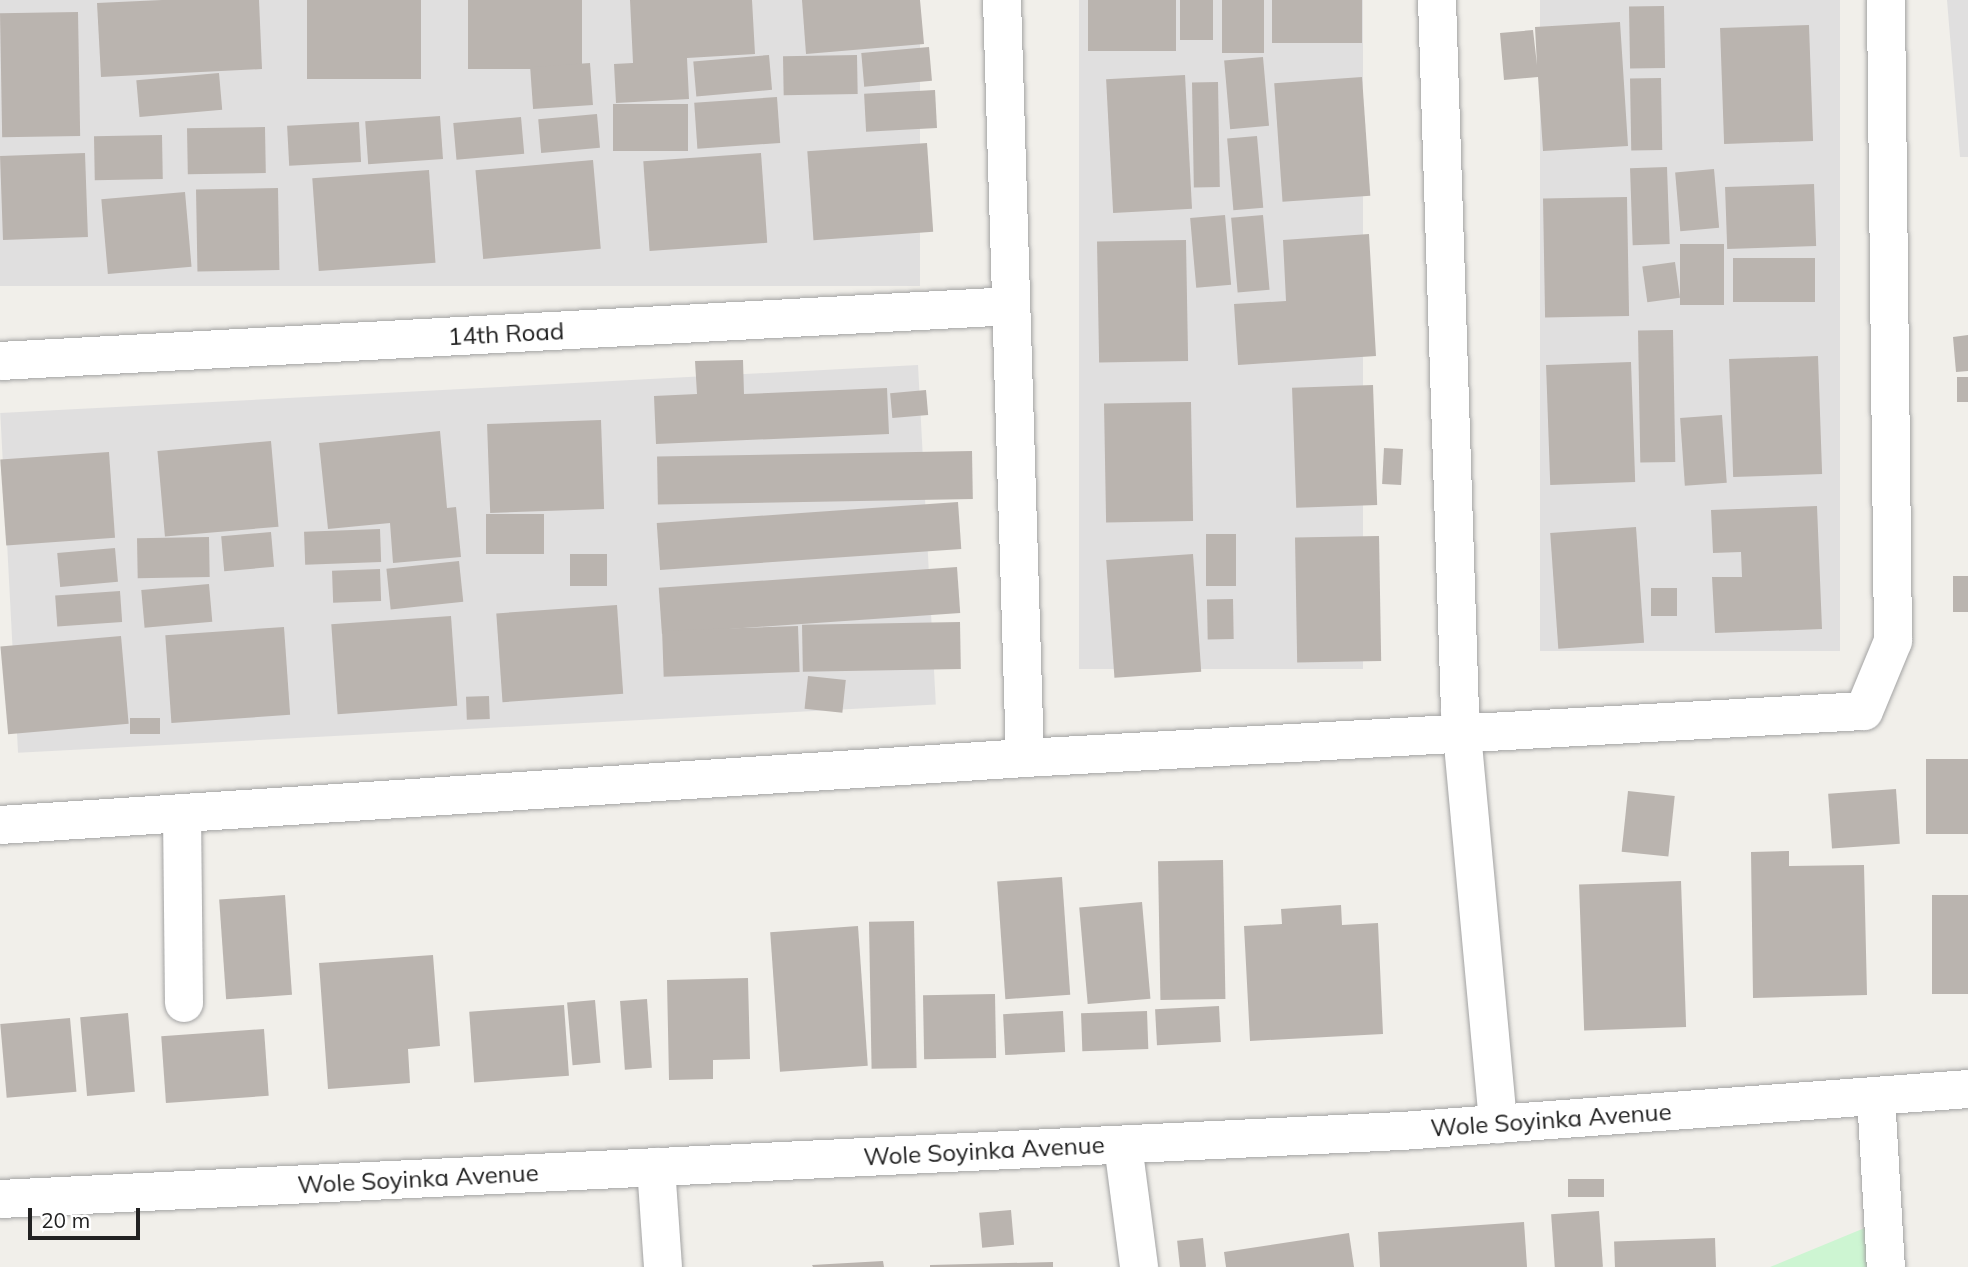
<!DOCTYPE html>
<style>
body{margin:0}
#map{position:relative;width:1968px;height:1267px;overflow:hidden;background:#f1efea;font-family:Mulish,sans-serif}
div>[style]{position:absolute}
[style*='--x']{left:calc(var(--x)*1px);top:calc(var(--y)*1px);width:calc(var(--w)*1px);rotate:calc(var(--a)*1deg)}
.residential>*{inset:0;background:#e0dfdf;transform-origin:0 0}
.park>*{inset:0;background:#cdf5d2}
.building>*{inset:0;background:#bab4af;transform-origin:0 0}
.roads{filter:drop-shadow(0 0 2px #a3a3a3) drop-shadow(0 0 2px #a3a3a3)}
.minor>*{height:38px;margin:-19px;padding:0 19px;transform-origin:19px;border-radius:19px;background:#fff}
span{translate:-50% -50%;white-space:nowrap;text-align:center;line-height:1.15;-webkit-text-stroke:6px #fff;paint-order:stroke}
.street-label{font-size:24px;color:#222}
.scale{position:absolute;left:28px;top:1208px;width:112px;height:32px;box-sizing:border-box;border:4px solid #222;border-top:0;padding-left:9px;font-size:21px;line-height:24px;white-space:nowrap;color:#222;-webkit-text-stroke:5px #fff;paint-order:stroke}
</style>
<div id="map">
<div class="residential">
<div style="left:0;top:0;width:920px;height:286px"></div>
<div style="left:1079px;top:0;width:284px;height:669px"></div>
<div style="left:1540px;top:0;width:300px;height:651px"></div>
<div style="clip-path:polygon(1947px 0,1968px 0,1968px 157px,1960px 157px)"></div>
<div style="left:918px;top:365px;width:340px;height:919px;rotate:87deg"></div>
</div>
<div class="park">
<div style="clip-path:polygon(1867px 1227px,1867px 1267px,1770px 1267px)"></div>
</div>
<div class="building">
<div style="clip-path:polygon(162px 0,259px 0,262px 69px,101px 77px,97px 3px)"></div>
<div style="left:307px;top:0;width:114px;height:79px"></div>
<div style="left:468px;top:0;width:114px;height:69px"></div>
<div style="clip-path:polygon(630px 0,752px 0,755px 54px,687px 58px,689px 99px,616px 103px,614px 64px,633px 63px)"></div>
<div style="clip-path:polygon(802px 0,920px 0,924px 44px,806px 54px)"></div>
<div style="left:1088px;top:0;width:88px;height:51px"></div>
<div style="left:1180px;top:0;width:33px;height:40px"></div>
<div style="left:1222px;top:0;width:42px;height:53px"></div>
<div style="left:1272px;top:0;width:90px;height:43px"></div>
<div style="left:1664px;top:6px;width:62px;height:35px;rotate:89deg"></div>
<div style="left:78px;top:12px;width:124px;height:78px;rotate:89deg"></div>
<div style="clip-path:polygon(1620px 22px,1628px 146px,1543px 151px,1538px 77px,1504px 80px,1500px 33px,1533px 30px,1537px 65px,1535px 27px)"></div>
<div style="left:1809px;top:25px;width:116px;height:89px;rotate:88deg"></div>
<div style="left:929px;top:47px;width:34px;height:68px;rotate:85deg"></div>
<div style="left:769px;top:55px;width:35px;height:76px;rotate:85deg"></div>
<div style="left:857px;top:55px;width:39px;height:74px;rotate:89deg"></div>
<div style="left:1263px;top:57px;width:69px;height:39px;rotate:85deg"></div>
<div style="left:590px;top:63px;width:42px;height:60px;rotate:86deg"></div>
<div style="left:219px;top:73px;width:37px;height:83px;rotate:85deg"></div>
<div style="left:1185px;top:75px;width:134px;height:79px;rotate:87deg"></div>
<div style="left:1362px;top:77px;width:119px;height:88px;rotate:86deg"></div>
<div style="left:1661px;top:78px;width:72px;height:31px;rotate:89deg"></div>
<div style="left:1218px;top:82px;width:105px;height:26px;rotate:89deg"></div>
<div style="left:935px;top:90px;width:38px;height:71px;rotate:87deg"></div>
<div style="left:777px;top:97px;width:46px;height:83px;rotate:86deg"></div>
<div style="left:688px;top:104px;width:47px;height:75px;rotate:90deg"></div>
<div style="left:597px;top:114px;width:34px;height:59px;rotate:85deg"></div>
<div style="left:440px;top:116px;width:43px;height:75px;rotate:86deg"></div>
<div style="left:521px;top:117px;width:37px;height:68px;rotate:85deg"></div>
<div style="left:359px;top:122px;width:40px;height:72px;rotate:87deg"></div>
<div style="left:265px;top:127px;width:46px;height:78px;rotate:89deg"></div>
<div style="left:162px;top:135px;width:44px;height:68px;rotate:89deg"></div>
<div style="left:1257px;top:136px;width:72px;height:30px;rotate:85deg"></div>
<div style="left:927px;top:143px;width:89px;height:120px;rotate:86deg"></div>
<div style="left:85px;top:153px;width:84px;height:85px;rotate:88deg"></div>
<div style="left:761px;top:153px;width:90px;height:118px;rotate:86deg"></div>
<div style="left:593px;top:160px;width:89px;height:118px;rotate:85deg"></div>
<div style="left:1667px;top:167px;width:77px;height:37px;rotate:88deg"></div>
<div style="left:1714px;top:169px;width:59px;height:39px;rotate:85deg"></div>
<div style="left:429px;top:170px;width:93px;height:117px;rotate:86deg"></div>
<div style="left:1814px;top:184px;width:62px;height:89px;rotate:88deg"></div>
<div style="left:278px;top:188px;width:82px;height:82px;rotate:89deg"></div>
<div style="left:185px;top:192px;width:75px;height:84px;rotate:85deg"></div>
<div style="left:1627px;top:197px;width:119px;height:84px;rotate:89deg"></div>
<div style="left:1225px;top:215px;width:70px;height:35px;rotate:85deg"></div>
<div style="left:1263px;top:215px;width:75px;height:32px;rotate:85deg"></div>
<div style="clip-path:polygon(1369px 234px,1376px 356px,1238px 365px,1234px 304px,1286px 301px,1283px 240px)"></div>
<div style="left:1186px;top:240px;width:121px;height:89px;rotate:89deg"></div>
<div style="left:1680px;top:244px;width:44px;height:61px"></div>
<div style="left:1733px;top:258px;width:82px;height:44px"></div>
<div style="left:1675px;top:262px;width:36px;height:33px;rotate:82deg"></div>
<div style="left:1673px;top:330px;width:132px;height:35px;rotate:89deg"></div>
<div style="clip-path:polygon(1968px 335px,1968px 371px,1956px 372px,1953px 337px)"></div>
<div style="left:1818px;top:356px;width:118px;height:89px;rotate:88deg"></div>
<div style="clip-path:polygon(743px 360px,744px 394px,887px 388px,889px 434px,656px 444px,654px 396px,697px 394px,695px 361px)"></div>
<div style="left:1631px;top:362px;width:120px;height:85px;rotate:88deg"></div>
<div style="left:1968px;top:377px;width:25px;height:11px;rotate:90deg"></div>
<div style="left:1373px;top:385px;width:120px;height:81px;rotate:88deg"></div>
<div style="left:926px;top:390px;width:25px;height:36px;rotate:85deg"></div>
<div style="left:1191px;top:402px;width:119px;height:87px;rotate:89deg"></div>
<div style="left:1722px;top:415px;width:68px;height:42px;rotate:86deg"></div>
<div style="left:601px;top:420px;width:89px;height:114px;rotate:88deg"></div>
<div style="clip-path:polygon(440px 431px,447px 508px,456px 507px,461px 557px,393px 563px,390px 523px,328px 529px,319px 443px)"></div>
<div style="left:271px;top:441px;width:86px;height:114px;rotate:85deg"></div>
<div style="left:1384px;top:448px;width:19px;height:36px;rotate:3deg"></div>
<div style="left:972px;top:451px;width:48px;height:315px;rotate:89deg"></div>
<div style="left:109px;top:452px;width:86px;height:109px;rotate:86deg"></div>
<div style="left:958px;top:502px;width:47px;height:302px;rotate:86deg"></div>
<div style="clip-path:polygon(1817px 506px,1822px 629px,1715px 633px,1712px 577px,1742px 577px,1741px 552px,1713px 553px,1711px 510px)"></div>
<div style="left:544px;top:514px;width:40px;height:58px;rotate:90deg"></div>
<div style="left:1636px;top:527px;width:116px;height:86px;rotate:86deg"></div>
<div style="left:380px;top:529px;width:33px;height:76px;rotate:88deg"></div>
<div style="left:271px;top:532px;width:35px;height:50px;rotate:85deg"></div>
<div style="left:1206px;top:534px;width:30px;height:52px"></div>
<div style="left:1379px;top:536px;width:125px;height:84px;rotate:89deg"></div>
<div style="left:209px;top:537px;width:40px;height:72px;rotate:89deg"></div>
<div style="left:115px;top:548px;width:34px;height:58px;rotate:85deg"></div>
<div style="left:607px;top:554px;width:32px;height:37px;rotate:90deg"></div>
<div style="left:1193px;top:554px;width:118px;height:87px;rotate:86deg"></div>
<div style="left:459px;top:561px;width:41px;height:73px;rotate:84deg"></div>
<div style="left:957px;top:567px;width:46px;height:299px;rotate:86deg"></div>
<div style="left:380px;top:569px;width:32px;height:48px;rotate:88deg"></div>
<div style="left:1953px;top:576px;width:15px;height:36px"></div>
<div style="left:209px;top:584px;width:38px;height:68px;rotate:85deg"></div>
<div style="left:1677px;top:588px;width:28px;height:26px;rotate:90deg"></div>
<div style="left:120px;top:591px;width:31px;height:65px;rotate:86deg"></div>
<div style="left:1233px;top:599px;width:40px;height:26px;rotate:89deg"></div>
<div style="left:617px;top:605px;width:89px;height:121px;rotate:86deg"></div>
<div style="left:451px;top:616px;width:90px;height:120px;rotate:86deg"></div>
<div style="left:960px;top:622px;width:47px;height:158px;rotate:89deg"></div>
<div style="left:798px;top:626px;width:46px;height:136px;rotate:88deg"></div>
<div style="left:284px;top:627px;width:88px;height:119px;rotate:86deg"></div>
<div style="left:121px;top:636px;width:88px;height:121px;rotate:85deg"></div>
<div style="left:808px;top:676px;width:38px;height:33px;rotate:6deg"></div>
<div style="left:489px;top:696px;width:23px;height:23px;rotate:88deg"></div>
<div style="left:160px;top:718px;width:16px;height:30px;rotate:90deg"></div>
<div style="left:1968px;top:759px;width:75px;height:42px;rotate:90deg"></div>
<div style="left:1896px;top:789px;width:55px;height:68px;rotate:86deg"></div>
<div style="left:1628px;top:791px;width:47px;height:61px;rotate:6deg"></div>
<div style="clip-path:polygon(1789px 851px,1789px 866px,1864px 865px,1867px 995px,1753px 998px,1751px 852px)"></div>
<div style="left:1223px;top:860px;width:139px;height:65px;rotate:89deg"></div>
<div style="left:1062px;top:877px;width:118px;height:65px;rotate:86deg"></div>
<div style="left:1681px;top:881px;width:146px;height:102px;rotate:88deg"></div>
<div style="left:285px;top:895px;width:100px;height:66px;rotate:86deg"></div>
<div style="left:1932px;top:895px;width:36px;height:99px"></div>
<div style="left:1142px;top:902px;width:97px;height:63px;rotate:85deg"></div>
<div style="clip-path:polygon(1341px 905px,1342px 925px,1378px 923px,1383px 1034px,1250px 1041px,1244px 926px,1282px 924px,1281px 909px)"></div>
<div style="left:914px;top:921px;width:147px;height:45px;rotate:89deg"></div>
<div style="left:858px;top:926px;width:140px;height:88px;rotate:86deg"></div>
<div style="clip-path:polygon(433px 955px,440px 1046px,408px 1049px,410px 1083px,328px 1089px,319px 963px)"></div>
<div style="clip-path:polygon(748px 978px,750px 1059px,713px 1060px,713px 1079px,669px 1080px,667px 980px)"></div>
<div style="left:995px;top:994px;width:64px;height:72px;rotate:89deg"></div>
<div style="left:647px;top:999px;width:69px;height:27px;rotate:86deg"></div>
<div style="left:595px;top:1000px;width:63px;height:28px;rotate:85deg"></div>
<div style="left:564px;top:1005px;width:71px;height:95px;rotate:86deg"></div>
<div style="left:1219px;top:1006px;width:36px;height:64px;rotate:87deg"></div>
<div style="left:1063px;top:1011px;width:41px;height:60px;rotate:87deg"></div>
<div style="left:1147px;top:1011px;width:38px;height:66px;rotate:88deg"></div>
<div style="left:128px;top:1013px;width:79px;height:48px;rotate:85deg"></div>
<div style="left:70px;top:1018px;width:74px;height:70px;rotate:85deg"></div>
<div style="left:264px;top:1029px;width:67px;height:103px;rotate:86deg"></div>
<div style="left:1568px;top:1179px;width:36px;height:18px"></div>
<div style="left:1011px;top:1210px;width:35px;height:32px;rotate:85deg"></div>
<div style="left:1599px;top:1211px;width:56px;height:48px;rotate:86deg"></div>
<div style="clip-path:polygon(1524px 1222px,1527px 1267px,1380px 1267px,1378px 1232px)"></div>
<div style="clip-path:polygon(1349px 1233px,1354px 1267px,1226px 1267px,1224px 1252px)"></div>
<div style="left:1203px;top:1238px;width:29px;height:26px;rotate:84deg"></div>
<div style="left:1715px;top:1238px;width:29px;height:101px;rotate:88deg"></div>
<div style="clip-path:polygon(883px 1261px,884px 1267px,813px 1267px,812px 1265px)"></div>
<div style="clip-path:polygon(1053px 1262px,1053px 1267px,930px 1267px,930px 1265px)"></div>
</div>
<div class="roads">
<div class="minor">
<div style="--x:1002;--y:0;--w:758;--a:88.26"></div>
<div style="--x:1437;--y:0;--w:712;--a:88.15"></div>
<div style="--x:1460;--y:712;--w:414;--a:84.7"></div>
<div style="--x:0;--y:361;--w:1012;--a:-3.11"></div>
<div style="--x:182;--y:813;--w:190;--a:89.4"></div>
<div style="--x:0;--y:825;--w:1027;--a:-3.74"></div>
<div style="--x:1025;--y:758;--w:840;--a:-3.21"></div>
<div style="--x:1864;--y:711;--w:76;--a:-67.5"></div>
<div style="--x:1893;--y:641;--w:641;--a:-90.63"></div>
<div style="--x:1876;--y:1096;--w:171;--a:86.7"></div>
<div style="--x:1123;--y:1145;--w:123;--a:82.5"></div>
<div style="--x:656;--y:1167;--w:100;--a:86"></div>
<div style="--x:0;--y:1199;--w:1404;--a:-2.78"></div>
<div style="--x:1402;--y:1131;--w:568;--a:-4.24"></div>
</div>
</div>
<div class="street-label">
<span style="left:506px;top:334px;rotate:-3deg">14th Road</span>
<span style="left:1551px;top:1120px;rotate:-4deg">Wole Soyinka Avenue</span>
<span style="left:984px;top:1151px;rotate:-3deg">Wole Soyinka Avenue</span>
<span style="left:418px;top:1179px;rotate:-3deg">Wole Soyinka Avenue</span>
</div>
<div class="scale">20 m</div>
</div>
